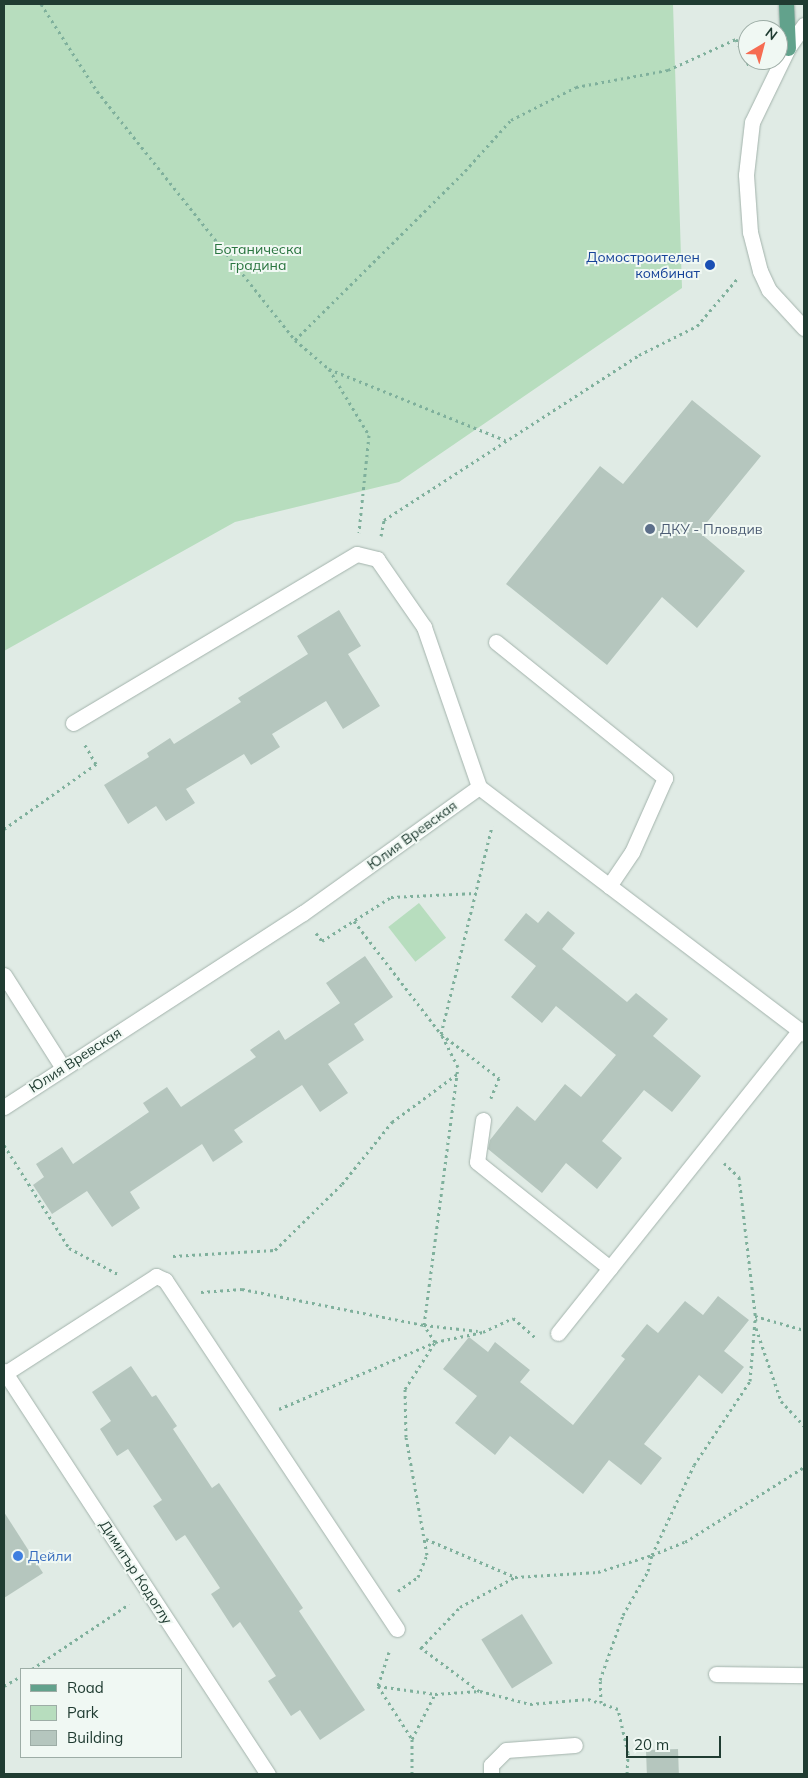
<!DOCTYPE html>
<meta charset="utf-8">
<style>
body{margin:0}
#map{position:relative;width:808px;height:1778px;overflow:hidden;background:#e0ebe5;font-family:Mulish,sans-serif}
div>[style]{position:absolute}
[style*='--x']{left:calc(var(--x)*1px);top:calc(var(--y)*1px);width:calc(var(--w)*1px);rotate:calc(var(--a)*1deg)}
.green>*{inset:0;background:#b7ddbe;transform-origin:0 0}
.building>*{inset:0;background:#b5c6be;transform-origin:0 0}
.path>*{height:3px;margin-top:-1.5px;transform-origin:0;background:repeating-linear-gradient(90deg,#7fb09c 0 2.5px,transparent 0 6.5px)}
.roads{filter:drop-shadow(0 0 1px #a3b3ac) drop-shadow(0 0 1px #a3b3ac)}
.service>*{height:15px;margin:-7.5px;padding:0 7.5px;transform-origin:7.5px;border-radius:7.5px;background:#fff}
.minor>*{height:15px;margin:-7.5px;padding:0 7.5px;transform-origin:7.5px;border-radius:7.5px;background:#fff}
.tertiary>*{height:15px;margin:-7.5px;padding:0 7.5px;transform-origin:7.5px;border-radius:7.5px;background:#fff}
.primary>*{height:15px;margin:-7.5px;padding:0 7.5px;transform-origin:7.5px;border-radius:7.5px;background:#62a28c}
.dots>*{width:14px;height:14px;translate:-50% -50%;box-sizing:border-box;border:2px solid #f0f8f3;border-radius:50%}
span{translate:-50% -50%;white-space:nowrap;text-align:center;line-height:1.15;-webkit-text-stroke:4px #f0f8f3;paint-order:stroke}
.park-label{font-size:14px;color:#29743f}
.transit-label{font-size:14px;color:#164399}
.right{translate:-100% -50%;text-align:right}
.service-label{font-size:14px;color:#4e5e75}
.left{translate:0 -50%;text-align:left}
.street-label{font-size:14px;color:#203c32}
.shop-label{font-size:14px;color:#366cbe}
.frame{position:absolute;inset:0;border:5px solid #203c32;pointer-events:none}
.legend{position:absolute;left:20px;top:1668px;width:162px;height:90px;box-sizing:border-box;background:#f0f8f3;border:1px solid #9dada6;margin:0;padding:6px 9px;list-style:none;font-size:15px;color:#203c32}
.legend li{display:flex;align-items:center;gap:10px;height:25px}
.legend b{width:25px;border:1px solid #9dada6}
.north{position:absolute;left:738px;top:20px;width:50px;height:50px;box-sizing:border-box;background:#f0f8f3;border:1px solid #9dada6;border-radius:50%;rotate:37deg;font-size:14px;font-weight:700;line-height:20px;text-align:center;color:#203c32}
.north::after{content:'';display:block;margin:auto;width:18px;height:22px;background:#f66c52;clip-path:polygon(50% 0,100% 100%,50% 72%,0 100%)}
.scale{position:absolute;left:626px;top:1736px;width:95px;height:22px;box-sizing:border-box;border:2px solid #203c32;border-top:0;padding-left:6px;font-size:15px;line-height:18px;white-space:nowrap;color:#203c32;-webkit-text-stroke:4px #f0f8f3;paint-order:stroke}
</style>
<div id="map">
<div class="green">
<div style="clip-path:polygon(4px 4px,673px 4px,682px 288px,399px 482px,235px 522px,4px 651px)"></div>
<div style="left:419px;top:903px;width:44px;height:39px;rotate:52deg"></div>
</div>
<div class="building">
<div style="clip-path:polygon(692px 400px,761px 456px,699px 532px,745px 571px,697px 628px,662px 597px,607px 665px,506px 584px,600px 466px,623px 484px)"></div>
<div style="clip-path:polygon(339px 610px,361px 646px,348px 654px,380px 706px,343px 729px,326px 701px,272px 734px,280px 747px,251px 765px,244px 754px,186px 789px,195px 803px,166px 821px,156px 806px,128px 824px,104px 785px,149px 757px,147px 753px,170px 738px,174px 744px,241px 702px,238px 698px,308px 654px,297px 636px)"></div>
<div style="clip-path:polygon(548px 911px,575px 933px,562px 949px,627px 1002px,636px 993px,668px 1019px,653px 1036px,701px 1076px,672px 1112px,644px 1090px,602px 1141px,622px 1158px,597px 1189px,566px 1163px,542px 1193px,488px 1149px,490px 1140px,517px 1106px,535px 1121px,565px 1084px,581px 1097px,616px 1055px,556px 1006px,542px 1023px,511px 997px,536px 966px,504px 940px,526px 913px,538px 923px)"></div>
<div style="clip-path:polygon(365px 956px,393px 997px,354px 1024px,364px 1040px,328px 1064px,348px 1093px,320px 1112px,302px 1085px,234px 1130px,243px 1142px,213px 1162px,202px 1144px,130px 1192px,140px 1208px,112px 1227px,87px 1191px,52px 1214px,33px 1185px,44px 1177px,36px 1164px,62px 1147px,73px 1164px,149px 1112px,143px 1103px,167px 1087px,181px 1107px,256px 1057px,250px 1050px,279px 1030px,285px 1040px,340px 1003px,326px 983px)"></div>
<div style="clip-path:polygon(718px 1296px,749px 1320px,724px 1351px,744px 1367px,722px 1394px,699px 1375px,644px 1444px,662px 1458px,641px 1485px,609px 1460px,583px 1494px,510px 1436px,495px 1455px,455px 1423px,477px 1396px,443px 1369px,469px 1337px,488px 1352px,495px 1342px,530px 1370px,520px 1382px,573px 1425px,625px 1359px,621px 1356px,647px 1324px,658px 1333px,685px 1301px,703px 1315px)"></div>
<div style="clip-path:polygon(131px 1366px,152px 1397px,156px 1395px,177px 1426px,173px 1429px,212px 1488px,219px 1483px,303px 1608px,299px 1611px,365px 1710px,320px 1740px,300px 1710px,291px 1716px,268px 1681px,276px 1676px,240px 1622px,233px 1628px,211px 1594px,220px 1588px,185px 1535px,176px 1541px,153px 1506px,162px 1500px,128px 1449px,117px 1456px,100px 1429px,111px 1421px,92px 1392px)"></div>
<div style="clip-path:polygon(4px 1512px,43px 1573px,4px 1598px)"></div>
<div style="left:522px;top:1614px;width:58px;height:48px;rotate:58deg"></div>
<div style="left:678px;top:1749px;width:25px;height:32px;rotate:88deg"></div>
</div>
<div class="path">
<div style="--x:41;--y:4;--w:103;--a:57.2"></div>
<div style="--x:97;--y:91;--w:318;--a:51.5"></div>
<div style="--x:295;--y:340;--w:45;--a:40.5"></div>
<div style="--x:329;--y:369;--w:190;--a:22"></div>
<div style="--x:295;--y:340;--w:240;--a:-44.8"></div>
<div style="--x:465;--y:171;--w:69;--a:-48"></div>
<div style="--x:511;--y:120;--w:73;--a:-26.9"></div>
<div style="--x:576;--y:87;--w:94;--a:-10.5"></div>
<div style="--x:668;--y:70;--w:75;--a:-24.5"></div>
<div style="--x:736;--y:39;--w:32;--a:64"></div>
<div style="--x:329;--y:369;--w:77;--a:58.8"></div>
<div style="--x:369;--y:435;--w:98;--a:95.9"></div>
<div style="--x:381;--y:536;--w:16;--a:-79"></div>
<div style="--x:384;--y:520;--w:304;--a:-32.9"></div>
<div style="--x:639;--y:355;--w:65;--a:-26.6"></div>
<div style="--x:697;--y:326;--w:62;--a:-49.6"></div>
<div style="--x:4;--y:829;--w:113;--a:-35.2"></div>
<div style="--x:96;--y:764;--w:24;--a:-120"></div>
<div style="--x:354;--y:921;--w:143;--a:52.4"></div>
<div style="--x:441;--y:1034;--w:73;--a:37.2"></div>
<div style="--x:499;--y:1078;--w:22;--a:112"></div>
<div style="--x:316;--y:933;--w:10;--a:53"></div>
<div style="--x:322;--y:941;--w:82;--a:-32.5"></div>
<div style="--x:391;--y:897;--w:85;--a:-2.7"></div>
<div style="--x:4;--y:1145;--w:122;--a:57.7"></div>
<div style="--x:69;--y:1248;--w:55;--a:28"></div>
<div style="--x:724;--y:1163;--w:21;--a:43"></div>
<div style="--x:739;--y:1177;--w:145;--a:83.3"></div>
<div style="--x:173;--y:1256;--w:102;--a:-3.4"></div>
<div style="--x:275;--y:1250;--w:94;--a:-44.6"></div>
<div style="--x:342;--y:1184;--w:80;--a:-51.1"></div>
<div style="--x:392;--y:1122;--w:81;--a:-36.4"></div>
<div style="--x:201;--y:1292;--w:41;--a:-4.2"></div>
<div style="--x:242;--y:1289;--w:186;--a:11.2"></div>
<div style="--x:424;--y:1325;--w:54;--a:6.3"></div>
<div style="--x:755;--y:1316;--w:51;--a:15.9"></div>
<div style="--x:756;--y:1328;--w:77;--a:71.1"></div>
<div style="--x:781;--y:1401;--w:34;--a:47"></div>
<div style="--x:279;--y:1409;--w:170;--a:-23.2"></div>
<div style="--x:435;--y:1342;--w:49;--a:-11.8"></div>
<div style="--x:483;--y:1332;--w:33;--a:-25"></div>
<div style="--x:513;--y:1318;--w:29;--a:41"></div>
<div style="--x:426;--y:1539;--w:97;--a:23.1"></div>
<div style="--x:398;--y:1591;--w:24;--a:-35"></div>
<div style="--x:418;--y:1577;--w:24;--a:-68"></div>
<div style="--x:427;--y:1555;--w:120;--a:-100.1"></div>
<div style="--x:406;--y:1437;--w:48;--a:-91.2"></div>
<div style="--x:405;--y:1389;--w:56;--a:-57.4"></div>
<div style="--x:435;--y:1342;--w:20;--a:-123"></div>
<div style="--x:424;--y:1325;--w:260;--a:-82.5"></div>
<div style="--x:458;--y:1067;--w:37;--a:-117"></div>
<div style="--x:441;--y:1034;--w:214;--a:-76.2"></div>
<div style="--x:420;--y:1647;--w:74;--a:36.7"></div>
<div style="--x:421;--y:1648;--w:57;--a:-46.4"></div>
<div style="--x:460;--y:1607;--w:63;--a:-28.6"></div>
<div style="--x:515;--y:1577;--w:83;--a:-3.4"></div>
<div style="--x:598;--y:1572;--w:57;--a:-17.5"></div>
<div style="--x:652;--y:1555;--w:35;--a:-22"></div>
<div style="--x:685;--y:1542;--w:141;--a:-32.2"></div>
<div style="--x:389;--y:1652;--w:36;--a:108"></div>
<div style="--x:378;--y:1686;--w:63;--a:57.3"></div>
<div style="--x:32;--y:1669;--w:117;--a:-33.8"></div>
<div style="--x:4;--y:1686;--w:20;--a:-30"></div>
<div style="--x:378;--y:1686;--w:58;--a:8"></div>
<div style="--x:412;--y:1774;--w:35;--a:-90"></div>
<div style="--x:412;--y:1739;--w:51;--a:-62.9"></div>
<div style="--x:435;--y:1694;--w:45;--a:-3.8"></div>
<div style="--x:480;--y:1691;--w:52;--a:14.6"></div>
<div style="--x:530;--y:1704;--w:58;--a:-4.9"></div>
<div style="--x:588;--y:1699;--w:13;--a:18"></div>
<div style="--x:627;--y:1774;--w:21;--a:-87"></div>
<div style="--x:628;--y:1753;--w:45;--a:-102.8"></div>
<div style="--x:618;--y:1709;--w:18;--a:-161"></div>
<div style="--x:601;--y:1703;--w:23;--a:-92"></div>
<div style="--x:600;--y:1680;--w:69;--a:-70.5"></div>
<div style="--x:623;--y:1615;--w:51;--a:-60.4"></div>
<div style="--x:648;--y:1571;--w:16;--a:-76"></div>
<div style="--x:652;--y:1555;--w:99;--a:-65"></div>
<div style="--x:694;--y:1465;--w:101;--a:-56.3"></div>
<div style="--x:750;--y:1381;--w:61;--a:-85.3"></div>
</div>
<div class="roads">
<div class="service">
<div style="--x:496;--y:642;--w:217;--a:38.8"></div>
<div style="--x:665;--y:778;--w:81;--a:114"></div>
<div style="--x:632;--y:852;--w:41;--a:124.1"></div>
<div style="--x:73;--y:723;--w:330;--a:-30.8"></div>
<div style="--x:357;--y:554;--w:21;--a:14"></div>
<div style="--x:377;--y:559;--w:83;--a:55.3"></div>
<div style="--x:424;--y:627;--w:169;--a:71"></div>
<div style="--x:4;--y:975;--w:110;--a:57.6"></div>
<div style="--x:483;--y:1120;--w:42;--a:98.1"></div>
<div style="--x:477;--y:1162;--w:170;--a:38.6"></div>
<div style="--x:716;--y:1674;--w:88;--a:0.7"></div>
<div style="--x:491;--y:1774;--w:9;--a:-90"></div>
<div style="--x:491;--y:1765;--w:21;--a:-45"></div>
<div style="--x:506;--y:1750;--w:69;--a:-4.1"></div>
</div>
<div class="minor">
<div style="--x:4;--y:1107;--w:356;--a:-33"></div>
<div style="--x:303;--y:913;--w:216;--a:-35.6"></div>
<div style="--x:479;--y:787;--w:408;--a:37.2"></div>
<div style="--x:558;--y:1333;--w:388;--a:-51.4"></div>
<div style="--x:4;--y:1371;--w:482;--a:56.8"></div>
<div style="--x:4;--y:1374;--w:181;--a:-32.8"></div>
<div style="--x:156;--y:1276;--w:10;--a:24"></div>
<div style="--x:165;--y:1280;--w:419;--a:56.4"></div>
</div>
<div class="tertiary">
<div style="--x:804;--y:25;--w:28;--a:125"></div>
<div style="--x:788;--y:48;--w:82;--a:115.9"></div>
<div style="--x:752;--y:122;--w:53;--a:96.5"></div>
<div style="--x:746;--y:175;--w:57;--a:86"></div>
<div style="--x:750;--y:232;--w:40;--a:75.6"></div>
<div style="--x:760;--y:271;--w:21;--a:65"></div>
<div style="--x:769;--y:290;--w:52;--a:47.4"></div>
</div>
<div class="primary">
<div style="--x:786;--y:4;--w:44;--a:87.4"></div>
</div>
</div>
<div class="dots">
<div style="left:710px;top:265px;background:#1a4fb4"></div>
<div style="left:650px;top:529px;background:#5c6f8a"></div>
<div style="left:18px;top:1556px;background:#3f7fe0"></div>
</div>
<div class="park-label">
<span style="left:258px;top:257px">Ботаническа<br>градина</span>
</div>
<div class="transit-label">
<span class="right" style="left:700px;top:265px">Домостроителен<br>комбинат</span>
</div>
<div class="service-label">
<span class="left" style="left:660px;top:529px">ДКУ - Пловдив</span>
</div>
<div class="street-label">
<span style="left:412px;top:835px;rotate:-36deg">Юлия Вревская</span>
<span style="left:75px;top:1060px;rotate:-33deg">Юлия Вревская</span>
<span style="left:136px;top:1572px;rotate:57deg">Димитър Кодоглу</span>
</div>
<div class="shop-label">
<span class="left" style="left:28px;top:1556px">Дейли</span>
</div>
<div class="frame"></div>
<ul class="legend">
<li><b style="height:6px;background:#62a28c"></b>Road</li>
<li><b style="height:14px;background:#b7ddbe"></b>Park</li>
<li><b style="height:14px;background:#b5c6be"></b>Building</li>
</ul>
<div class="north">N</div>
<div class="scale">20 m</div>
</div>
